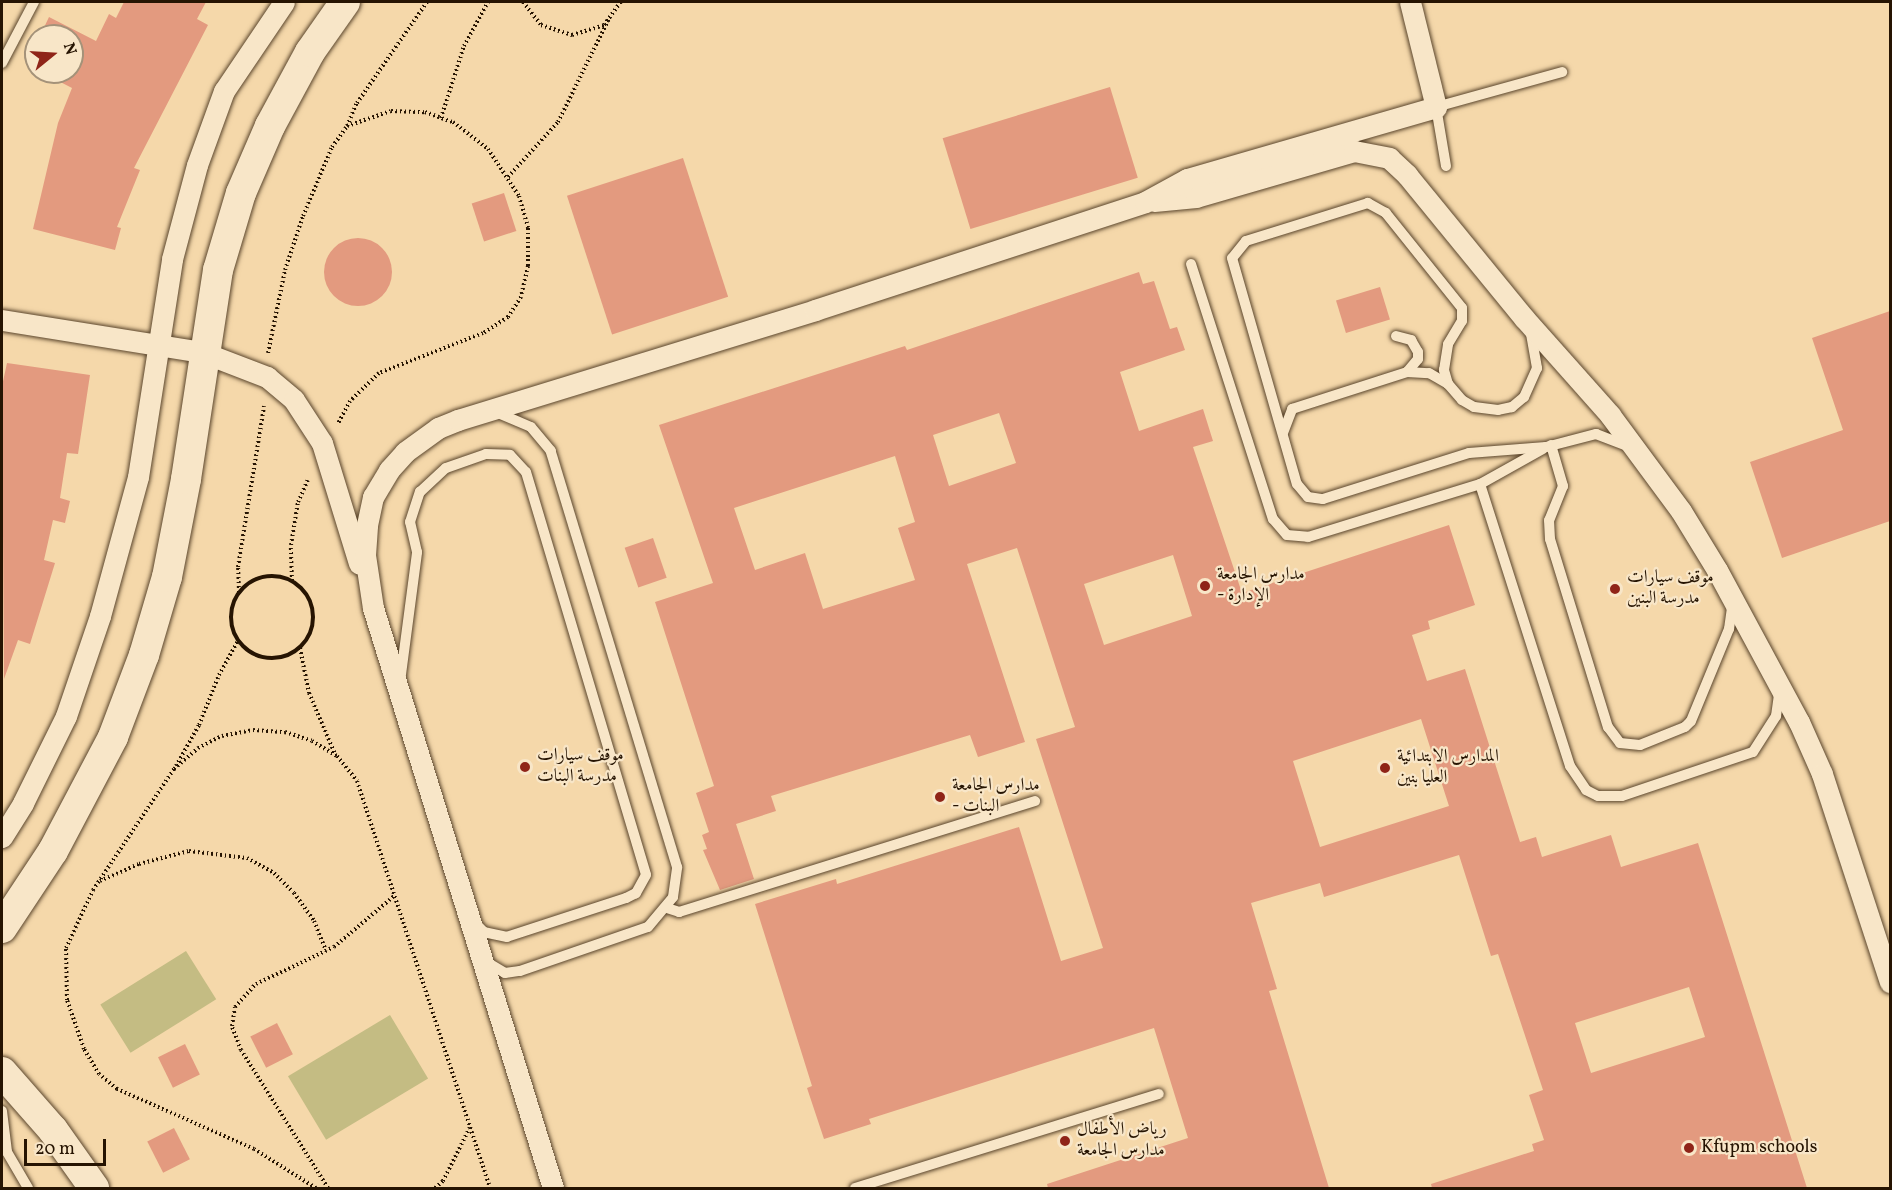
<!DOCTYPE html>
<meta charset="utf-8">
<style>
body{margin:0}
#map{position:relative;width:1892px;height:1190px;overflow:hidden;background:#f5d8aa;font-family:Vollkorn,Amiri,serif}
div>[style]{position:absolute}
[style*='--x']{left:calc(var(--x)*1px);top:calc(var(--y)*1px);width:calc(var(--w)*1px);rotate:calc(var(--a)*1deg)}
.green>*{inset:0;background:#c4bc83;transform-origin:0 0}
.building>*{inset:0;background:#e39a7f;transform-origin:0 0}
.round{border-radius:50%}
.path>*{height:4px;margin-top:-2px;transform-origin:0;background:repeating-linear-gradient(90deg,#261402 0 1.5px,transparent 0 4.5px)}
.path>.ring{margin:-2px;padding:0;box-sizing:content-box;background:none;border:4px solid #261402;border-radius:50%}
.roads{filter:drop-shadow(0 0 2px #5a452c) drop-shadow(0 0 2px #5a452c)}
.lane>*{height:10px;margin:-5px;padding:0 5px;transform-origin:5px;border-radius:5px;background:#f8e6c8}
.street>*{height:21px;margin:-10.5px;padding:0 10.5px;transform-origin:10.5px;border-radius:10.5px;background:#f8e6c8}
.secondary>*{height:30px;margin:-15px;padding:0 15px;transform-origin:15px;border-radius:15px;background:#f8e6c8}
.dots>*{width:16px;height:16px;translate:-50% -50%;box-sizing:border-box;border:3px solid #f8e6c8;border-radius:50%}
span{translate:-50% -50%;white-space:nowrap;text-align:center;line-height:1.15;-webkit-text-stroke:4.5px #f8e6c8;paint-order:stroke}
.poi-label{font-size:18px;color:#261402}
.left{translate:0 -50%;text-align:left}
.frame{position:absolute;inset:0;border:3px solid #261402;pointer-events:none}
.north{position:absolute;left:24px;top:24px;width:60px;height:60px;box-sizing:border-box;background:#f8e6c8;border:2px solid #a49279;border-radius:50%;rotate:72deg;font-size:16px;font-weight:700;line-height:24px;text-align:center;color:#261402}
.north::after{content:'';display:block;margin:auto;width:21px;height:27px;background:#8f2418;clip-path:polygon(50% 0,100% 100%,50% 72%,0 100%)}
.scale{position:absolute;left:24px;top:1139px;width:82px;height:27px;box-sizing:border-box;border:3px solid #261402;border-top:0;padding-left:8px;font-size:18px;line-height:21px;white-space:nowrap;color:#261402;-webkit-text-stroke:4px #f8e6c8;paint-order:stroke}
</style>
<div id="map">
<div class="green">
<div style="left:186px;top:951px;width:57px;height:101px;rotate:58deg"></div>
<div style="left:390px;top:1015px;width:74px;height:119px;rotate:59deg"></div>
</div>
<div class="building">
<div style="clip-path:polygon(124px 2px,206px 2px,197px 19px,208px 25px,134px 168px,140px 170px,117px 227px,121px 228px,115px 250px,33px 229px,58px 123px,72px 88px,41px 72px,72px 72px,72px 36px,40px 36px,49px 17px,96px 41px,109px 14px,116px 18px)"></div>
<div style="clip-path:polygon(36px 43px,36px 69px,26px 64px)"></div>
<div style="left:1110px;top:87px;width:95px;height:175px;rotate:73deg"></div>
<div style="left:683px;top:158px;width:146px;height:122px;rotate:72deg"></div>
<div style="left:504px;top:193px;width:40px;height:34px;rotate:72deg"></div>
<div class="round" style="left:324px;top:238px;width:68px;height:68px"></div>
<div style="clip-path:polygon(evenodd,1139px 272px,1143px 284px,1154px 281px,1170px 329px,1177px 327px,1185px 350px,1120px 372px,1139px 431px,1203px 409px,1213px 441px,1193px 447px,1242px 593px,1449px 525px,1475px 605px,1428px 621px,1430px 629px,1412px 635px,1427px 681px,1465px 669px,1520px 842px,1536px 837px,1542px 857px,1611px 835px,1621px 867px,1698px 843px,1807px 1188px,1432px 1188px,1431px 1184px,1534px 1151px,1532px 1144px,1544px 1140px,1529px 1095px,1543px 1090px,1498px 954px,1491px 956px,1459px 855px,1324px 897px,1320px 883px,1251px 903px,1277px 989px,1269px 991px,1329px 1188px,1048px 1188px,1047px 1184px,1188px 1138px,1154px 1028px,869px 1119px,871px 1124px,824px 1139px,807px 1088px,812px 1086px,755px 904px,836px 879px,837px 884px,1019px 827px,1061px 961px,1103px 948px,1036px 739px,1075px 727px,1017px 548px,967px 564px,1025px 742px,978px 757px,970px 735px,771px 796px,776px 811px,736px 824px,754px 879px,720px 890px,703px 850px,707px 849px,702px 835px,709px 832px,696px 793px,714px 786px,655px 602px,713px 583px,659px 425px,905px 346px,907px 350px,1139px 272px,999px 413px,1016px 463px,949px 486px,933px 435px,999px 413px,1139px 272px,895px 456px,915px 522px,898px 528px,915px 580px,823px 609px,805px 553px,755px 570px,734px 508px,895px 456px,1139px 272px,1173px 555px,1192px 616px,1104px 645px,1084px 584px,1173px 555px,1139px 272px,1421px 719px,1449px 806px,1320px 847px,1293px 761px,1421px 719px,1139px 272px,1689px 987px,1705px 1037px,1591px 1073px,1575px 1023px,1689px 987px)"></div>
<div style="left:1380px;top:287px;width:34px;height:46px;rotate:73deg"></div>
<div style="clip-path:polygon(1890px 311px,1890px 521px,1782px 558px,1750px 462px,1843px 430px,1812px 338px)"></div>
<div style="clip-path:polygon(7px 363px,90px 375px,78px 454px,67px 453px,60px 498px,70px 501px,65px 523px,53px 520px,44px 560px,55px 563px,30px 644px,18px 640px,4px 679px,2px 386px)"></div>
<div style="left:653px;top:538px;width:42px;height:30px;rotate:71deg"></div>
<div style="left:277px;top:1023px;width:35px;height:30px;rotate:63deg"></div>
<div style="left:185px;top:1044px;width:34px;height:30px;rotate:64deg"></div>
<div style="left:174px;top:1128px;width:35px;height:30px;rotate:63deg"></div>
</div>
<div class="path">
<div style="--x:523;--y:2;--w:29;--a:52"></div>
<div style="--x:541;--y:25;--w:33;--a:18"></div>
<div style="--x:572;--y:35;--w:34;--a:-17"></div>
<div style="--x:604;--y:25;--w:29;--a:-54"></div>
<div style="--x:441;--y:118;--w:76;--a:-72.3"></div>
<div style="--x:464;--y:46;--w:50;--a:-61.4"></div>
<div style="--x:347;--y:126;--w:25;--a:-67"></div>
<div style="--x:357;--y:103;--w:123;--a:-55.3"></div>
<div style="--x:508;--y:177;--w:74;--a:-47.7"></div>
<div style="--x:558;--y:122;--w:115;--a:-63.7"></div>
<div style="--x:268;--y:353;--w:85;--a:-78.4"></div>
<div style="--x:285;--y:270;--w:57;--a:-71.6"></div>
<div style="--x:303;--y:216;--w:75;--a:-67.2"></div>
<div style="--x:332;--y:147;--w:26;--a:-54"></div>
<div style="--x:347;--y:126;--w:46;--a:-18.8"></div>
<div style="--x:391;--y:111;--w:34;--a:2"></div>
<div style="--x:425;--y:112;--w:30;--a:20"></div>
<div style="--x:453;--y:122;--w:44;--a:37.6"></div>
<div style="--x:488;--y:149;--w:56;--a:56.6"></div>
<div style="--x:519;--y:196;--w:33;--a:74"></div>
<div style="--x:528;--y:228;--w:38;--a:90"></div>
<div style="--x:528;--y:266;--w:32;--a:103"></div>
<div style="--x:521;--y:297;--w:24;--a:123"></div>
<div style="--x:508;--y:317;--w:30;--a:147"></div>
<div style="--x:483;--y:333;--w:111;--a:159"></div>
<div style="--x:379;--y:373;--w:40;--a:136"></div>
<div style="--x:350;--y:401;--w:26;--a:118"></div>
<div class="ring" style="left:231px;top:576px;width:78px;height:78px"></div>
<div style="--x:292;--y:581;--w:36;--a:-92"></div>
<div style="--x:291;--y:545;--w:44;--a:-80.8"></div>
<div style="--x:298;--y:502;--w:24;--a:-66"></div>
<div style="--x:239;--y:592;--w:25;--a:-92"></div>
<div style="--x:238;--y:567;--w:163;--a:-80.8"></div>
<div style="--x:300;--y:648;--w:46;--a:78.7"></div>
<div style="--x:309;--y:693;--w:66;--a:66.9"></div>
<div style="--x:176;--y:766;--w:47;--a:-60.7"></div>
<div style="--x:199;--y:725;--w:54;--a:-68.2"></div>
<div style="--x:219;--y:675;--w:39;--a:-61"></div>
<div style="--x:100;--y:881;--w:43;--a:-23.6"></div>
<div style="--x:139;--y:864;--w:52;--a:-14.6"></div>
<div style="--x:189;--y:851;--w:58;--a:6.9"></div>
<div style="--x:247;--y:858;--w:31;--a:29"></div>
<div style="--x:274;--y:873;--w:28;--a:45"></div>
<div style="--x:294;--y:893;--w:34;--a:54"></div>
<div style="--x:314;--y:921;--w:32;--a:68"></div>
<div style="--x:316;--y:1188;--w:73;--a:-147.8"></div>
<div style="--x:254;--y:1149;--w:150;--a:-156.3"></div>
<div style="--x:117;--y:1089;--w:23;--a:-140"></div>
<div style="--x:99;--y:1074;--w:29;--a:-121"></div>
<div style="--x:84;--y:1049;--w:52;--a:-109.1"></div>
<div style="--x:67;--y:1000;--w:52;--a:-91.1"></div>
<div style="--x:66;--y:948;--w:64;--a:-65"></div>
<div style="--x:93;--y:890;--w:146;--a:-56.2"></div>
<div style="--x:174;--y:769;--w:32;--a:-41"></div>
<div style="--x:198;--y:748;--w:27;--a:-27"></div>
<div style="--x:222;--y:736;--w:32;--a:-11"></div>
<div style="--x:253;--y:730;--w:32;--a:4"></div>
<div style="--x:285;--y:732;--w:28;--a:18"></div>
<div style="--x:312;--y:741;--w:29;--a:31"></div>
<div style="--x:337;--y:756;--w:32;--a:51"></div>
<div style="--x:357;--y:781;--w:428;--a:71.9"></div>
<div style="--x:328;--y:1188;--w:163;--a:-122.2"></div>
<div style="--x:241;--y:1050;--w:26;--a:-111"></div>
<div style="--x:232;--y:1026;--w:19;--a:-81"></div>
<div style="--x:235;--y:1007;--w:31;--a:-48"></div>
<div style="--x:256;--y:984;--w:86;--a:-25.4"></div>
<div style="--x:334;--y:947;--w:80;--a:-40.4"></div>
<div style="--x:435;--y:1188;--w:11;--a:-41"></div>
<div style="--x:443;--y:1181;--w:60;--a:-63.4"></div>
</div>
<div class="roads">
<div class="lane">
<div style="--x:2;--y:63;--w:69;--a:-62.3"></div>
<div style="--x:1446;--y:166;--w:60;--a:-99.6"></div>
<div style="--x:1436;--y:107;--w:131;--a:-15.5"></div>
<div style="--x:1191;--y:264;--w:268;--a:72.2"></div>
<div style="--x:1273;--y:519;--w:21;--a:49"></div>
<div style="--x:1287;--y:535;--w:21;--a:5"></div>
<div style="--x:1308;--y:537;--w:180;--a:-17.1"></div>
<div style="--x:1531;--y:334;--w:35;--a:80"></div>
<div style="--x:1537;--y:368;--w:32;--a:114"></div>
<div style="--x:1524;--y:397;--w:16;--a:140"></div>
<div style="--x:1512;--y:407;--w:14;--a:168"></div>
<div style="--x:1498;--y:410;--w:24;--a:-173"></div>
<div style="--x:1474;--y:407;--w:14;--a:-150"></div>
<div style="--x:1462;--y:400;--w:21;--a:-131"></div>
<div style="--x:1448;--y:384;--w:15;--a:-106"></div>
<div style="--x:1444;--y:370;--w:26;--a:-81"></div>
<div style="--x:1448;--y:344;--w:27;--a:-59"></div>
<div style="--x:1462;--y:321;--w:13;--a:-90"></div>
<div style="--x:1462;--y:308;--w:122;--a:-128.7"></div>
<div style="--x:1386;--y:213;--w:21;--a:-151"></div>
<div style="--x:1368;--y:203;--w:128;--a:162.7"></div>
<div style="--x:1246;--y:241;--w:22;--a:129"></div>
<div style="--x:1232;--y:258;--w:235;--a:74"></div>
<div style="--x:1297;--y:484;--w:17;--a:50"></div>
<div style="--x:1308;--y:497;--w:15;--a:8"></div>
<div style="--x:1323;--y:499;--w:153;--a:-17.5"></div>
<div style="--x:1469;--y:453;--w:77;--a:-4.5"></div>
<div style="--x:1546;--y:447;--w:52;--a:-14.6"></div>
<div style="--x:1596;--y:434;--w:33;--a:21"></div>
<div style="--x:1396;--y:336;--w:16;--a:15"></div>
<div style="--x:1411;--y:340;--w:14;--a:60"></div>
<div style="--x:1418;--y:352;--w:7;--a:90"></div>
<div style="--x:1418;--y:359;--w:17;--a:130"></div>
<div style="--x:1283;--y:433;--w:26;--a:-69"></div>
<div style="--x:1292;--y:409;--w:121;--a:-17.8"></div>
<div style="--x:1407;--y:372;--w:22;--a:3"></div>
<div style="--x:1429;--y:373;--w:22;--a:30"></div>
<div style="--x:1551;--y:445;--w:43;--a:73.7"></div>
<div style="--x:1563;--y:486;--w:37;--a:112"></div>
<div style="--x:1549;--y:520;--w:19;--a:87"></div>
<div style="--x:1550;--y:539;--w:197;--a:72.9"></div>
<div style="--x:1608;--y:727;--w:20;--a:53"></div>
<div style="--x:1620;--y:743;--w:20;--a:6"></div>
<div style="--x:1640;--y:745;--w:48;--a:-21.8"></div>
<div style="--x:1685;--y:727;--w:8;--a:-45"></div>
<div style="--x:1691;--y:721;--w:100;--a:-67.6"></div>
<div style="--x:1729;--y:629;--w:22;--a:-82"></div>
<div style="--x:1543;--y:449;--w:72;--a:150.9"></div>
<div style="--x:1480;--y:484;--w:296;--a:72.3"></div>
<div style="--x:1570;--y:766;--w:29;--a:56"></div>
<div style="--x:1586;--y:790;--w:13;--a:27"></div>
<div style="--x:1598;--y:796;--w:24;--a:0"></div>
<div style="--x:1622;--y:796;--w:138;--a:-18.6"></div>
<div style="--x:1753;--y:752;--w:43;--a:-57.4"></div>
<div style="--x:1776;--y:716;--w:22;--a:-82"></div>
<div style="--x:400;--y:682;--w:131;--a:-82.5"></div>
<div style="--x:417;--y:552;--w:31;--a:-103"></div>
<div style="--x:410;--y:522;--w:32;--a:-72"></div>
<div style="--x:420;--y:492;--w:35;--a:-43"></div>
<div style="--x:446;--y:468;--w:42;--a:-19.3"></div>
<div style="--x:486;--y:454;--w:24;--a:2"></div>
<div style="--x:510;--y:455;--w:23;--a:47"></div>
<div style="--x:526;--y:472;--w:420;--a:73.4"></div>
<div style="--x:646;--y:875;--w:21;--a:119"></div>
<div style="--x:636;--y:893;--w:11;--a:153"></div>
<div style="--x:626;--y:898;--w:125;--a:161.9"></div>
<div style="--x:507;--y:937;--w:24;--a:-168"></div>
<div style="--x:484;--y:932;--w:14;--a:-135"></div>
<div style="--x:667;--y:908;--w:13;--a:18"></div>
<div style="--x:679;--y:912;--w:373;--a:-17.3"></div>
<div style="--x:485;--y:961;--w:23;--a:31"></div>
<div style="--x:505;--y:973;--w:15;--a:-8"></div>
<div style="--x:520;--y:971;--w:135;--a:-19"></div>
<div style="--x:648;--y:927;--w:39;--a:-50"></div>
<div style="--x:673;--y:897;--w:30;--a:-82"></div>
<div style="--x:677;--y:867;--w:435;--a:-106.9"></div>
<div style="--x:551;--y:451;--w:31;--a:-130"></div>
<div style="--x:531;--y:427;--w:38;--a:-157"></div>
<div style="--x:2;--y:1111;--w:41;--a:83"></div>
<div style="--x:7;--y:1152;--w:42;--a:59.7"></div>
<div style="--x:855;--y:1188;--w:318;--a:-17.2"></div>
</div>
<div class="street">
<div style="--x:1154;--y:201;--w:42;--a:-5.4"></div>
<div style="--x:1196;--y:197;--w:165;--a:-16.2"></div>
<div style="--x:1354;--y:151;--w:36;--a:11"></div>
<div style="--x:1389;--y:158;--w:25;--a:43"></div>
<div style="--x:1407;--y:175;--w:185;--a:50.7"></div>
<div style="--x:1524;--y:318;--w:130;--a:48.4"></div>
<div style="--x:1610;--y:415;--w:119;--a:53.5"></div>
<div style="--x:1681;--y:511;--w:69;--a:58.6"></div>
<div style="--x:1717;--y:570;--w:173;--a:61.7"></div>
<div style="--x:1799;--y:722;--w:57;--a:66.1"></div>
<div style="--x:1822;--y:774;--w:219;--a:71.9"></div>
<div style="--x:2;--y:320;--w:203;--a:9.1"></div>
<div style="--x:202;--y:352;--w:70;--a:21"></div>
<div style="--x:267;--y:377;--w:35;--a:40"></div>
<div style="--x:294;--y:400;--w:51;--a:56.9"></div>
<div style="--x:322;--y:443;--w:126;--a:72.9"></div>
<div style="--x:2;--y:837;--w:40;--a:-58"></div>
<div style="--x:23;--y:803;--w:97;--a:-63.7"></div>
<div style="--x:66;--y:716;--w:106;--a:-71.2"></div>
<div style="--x:100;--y:616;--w:144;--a:-74.7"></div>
<div style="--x:138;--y:477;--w:221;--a:-81.1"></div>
<div style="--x:172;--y:259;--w:97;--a:-75.1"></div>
<div style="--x:197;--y:165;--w:79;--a:-70"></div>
<div style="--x:224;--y:91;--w:107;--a:-56"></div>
<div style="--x:553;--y:1188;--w:607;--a:-107.24"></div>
<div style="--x:373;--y:608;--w:54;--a:-98.6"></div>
<div style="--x:365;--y:555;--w:30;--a:-86"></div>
<div style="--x:367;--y:525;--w:29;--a:-78"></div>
<div style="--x:373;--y:497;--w:31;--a:-59"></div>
<div style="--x:389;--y:470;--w:24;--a:-48"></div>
<div style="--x:405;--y:452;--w:41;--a:-36"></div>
<div style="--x:438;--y:428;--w:22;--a:-22"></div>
<div style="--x:458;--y:420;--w:374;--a:-17.1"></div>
<div style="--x:815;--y:310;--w:347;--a:-18.1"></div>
<div style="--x:1145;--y:202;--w:48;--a:-28.7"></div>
<div style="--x:1187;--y:179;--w:259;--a:-16.1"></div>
<div style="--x:1436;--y:107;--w:108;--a:-103.9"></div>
</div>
<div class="secondary">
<div style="--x:2;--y:928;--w:92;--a:-56.5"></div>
<div style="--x:53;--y:851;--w:129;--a:-62.2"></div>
<div style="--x:113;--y:737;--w:88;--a:-69.3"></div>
<div style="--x:144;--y:655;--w:81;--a:-73.6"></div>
<div style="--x:167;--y:577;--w:100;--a:-79"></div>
<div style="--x:186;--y:479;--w:211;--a:-81.3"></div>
<div style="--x:218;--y:270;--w:80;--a:-73.4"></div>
<div style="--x:241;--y:193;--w:73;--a:-66.6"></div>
<div style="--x:270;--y:126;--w:84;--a:-61.6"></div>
<div style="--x:310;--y:52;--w:61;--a:-55"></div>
<div style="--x:2;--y:1072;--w:77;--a:48.7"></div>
<div style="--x:53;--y:1130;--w:71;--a:54.7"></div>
</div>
</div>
<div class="dots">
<div style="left:1205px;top:586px;background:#8f2418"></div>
<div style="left:1615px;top:589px;background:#8f2418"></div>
<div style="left:525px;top:767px;background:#8f2418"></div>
<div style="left:1385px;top:768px;background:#8f2418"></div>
<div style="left:940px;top:797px;background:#8f2418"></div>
<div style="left:1065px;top:1141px;background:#8f2418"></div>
<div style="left:1689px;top:1148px;background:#8f2418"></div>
</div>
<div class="poi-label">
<span class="left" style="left:1217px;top:586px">مدارس الجامعة<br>- الإدارة</span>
<span class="left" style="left:1627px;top:589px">موقف سيارات<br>مدرسة البنين</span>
<span class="left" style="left:537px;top:767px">موقف سيارات<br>مدرسة البنات</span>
<span class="left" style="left:1397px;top:768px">المدارس الابتدائية<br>العليا بنين</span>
<span class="left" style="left:952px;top:797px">مدارس الجامعة<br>- البنات</span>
<span class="left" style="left:1077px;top:1141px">رياض الأطفال<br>مدارس الجامعة</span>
<span class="left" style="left:1701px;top:1148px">Kfupm schools</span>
</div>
<div class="frame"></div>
<div class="north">N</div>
<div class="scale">20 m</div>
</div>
